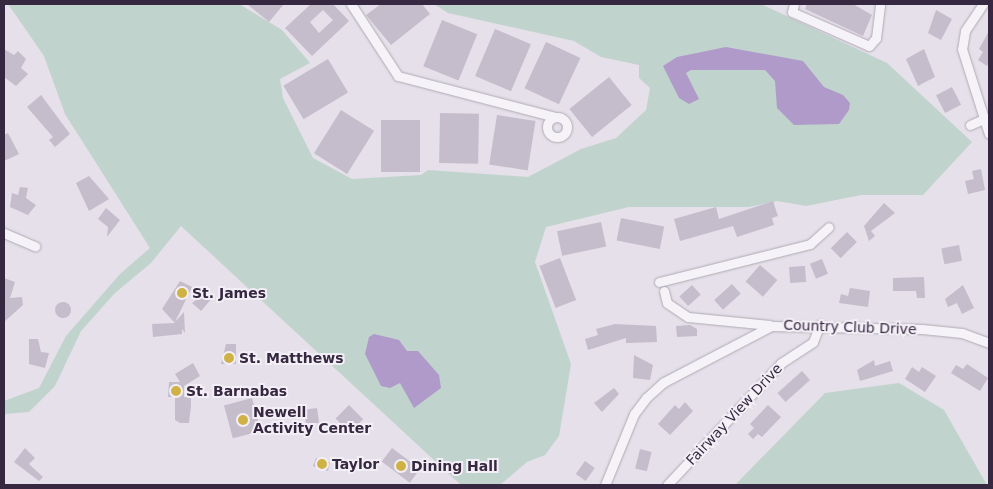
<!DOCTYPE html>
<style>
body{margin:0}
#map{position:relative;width:993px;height:489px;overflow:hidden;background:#e5e0e9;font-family:"DejaVu Sans",sans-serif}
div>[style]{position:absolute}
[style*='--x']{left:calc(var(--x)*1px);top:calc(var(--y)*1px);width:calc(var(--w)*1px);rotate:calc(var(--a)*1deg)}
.green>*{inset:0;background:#c1d3cd}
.water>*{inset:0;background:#af9ac9}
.building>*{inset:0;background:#c5bdcc;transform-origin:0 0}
.round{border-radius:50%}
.roads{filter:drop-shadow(0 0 1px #b0a9b6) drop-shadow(0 0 1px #b0a9b6)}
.street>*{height:9px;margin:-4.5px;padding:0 4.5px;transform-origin:4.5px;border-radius:4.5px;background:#f5f3f7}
.street>.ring{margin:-4.5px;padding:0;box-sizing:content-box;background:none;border:9px solid #f5f3f7;border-radius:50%}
.dots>*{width:14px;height:14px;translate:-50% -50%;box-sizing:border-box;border:2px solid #f3eff6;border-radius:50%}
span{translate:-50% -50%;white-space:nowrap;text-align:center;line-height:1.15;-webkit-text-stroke:4px #f3eff6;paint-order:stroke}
.poi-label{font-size:14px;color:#362840;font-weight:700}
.left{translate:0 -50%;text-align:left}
.street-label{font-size:14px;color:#362840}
.frame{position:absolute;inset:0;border:5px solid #362840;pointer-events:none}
</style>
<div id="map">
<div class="green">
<div style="clip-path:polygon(8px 4px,239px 4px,282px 30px,310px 63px,280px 79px,283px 98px,313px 158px,352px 179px,421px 175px,428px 170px,528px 177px,581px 149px,616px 138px,646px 110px,650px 88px,639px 78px,639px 65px,601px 57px,574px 41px,448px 13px,434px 4px,761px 4px,887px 63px,972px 142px,923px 195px,861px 195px,806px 206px,777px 201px,749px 207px,629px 207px,546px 227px,535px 262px,571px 364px,559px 436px,545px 455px,527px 462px,500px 485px,461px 485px,181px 226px,151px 263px,115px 293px,81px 331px,55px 386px,29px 412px,4px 414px,4px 401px,39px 388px,66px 336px,120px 274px,150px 248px,65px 114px,44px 56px)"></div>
<div style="clip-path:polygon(899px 383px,944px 410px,987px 485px,735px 485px,825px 393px)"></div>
</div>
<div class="water">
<div style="clip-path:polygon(726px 47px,803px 61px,824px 87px,843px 95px,850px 103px,849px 110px,839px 124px,794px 125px,777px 108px,775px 81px,765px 70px,691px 70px,686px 73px,699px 99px,689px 104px,679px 98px,663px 66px,677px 57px)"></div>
<div style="clip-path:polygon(374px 334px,399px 340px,407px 351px,418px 351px,439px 375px,441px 388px,414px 408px,400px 383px,390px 388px,381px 386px,365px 354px,369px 337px)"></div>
</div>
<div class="building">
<div style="clip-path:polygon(247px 4px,284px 4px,269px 22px)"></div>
<div style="clip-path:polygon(evenodd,311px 4px,333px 4px,349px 21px,312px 56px,285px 28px,311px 4px,323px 10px,333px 20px,319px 33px,310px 22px,323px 10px)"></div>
<div style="clip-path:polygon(381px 4px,422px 4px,430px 14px,391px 45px,366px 15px)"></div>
<div style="clip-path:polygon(807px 4px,853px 4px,872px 15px,863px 36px,805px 9px)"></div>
<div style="clip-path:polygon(936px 10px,952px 19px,941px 40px,928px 33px)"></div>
<div style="left:442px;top:20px;width:38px;height:50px;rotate:22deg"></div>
<div style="left:495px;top:29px;width:39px;height:51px;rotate:23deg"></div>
<div style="clip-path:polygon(989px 31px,989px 62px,987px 66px,978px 60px,983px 52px,979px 49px)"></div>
<div style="left:546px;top:42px;width:38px;height:51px;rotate:25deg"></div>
<div style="clip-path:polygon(4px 49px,14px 55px,18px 51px,26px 59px,21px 68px,28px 74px,16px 86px,4px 77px)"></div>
<div style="clip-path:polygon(924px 49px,935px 77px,918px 86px,906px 59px)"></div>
<div style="left:328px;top:59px;width:39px;height:52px;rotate:59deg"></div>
<div style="left:609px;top:77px;width:36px;height:51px;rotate:51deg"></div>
<div style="left:952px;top:87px;width:20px;height:18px;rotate:63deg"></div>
<div style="clip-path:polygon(41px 95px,70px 134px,55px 147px,49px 140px,53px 137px,27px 107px)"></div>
<div style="left:341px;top:110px;width:39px;height:51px;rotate:32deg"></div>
<div style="left:440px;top:113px;width:39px;height:50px;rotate:1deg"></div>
<div style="left:497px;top:115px;width:39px;height:50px;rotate:9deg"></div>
<div style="left:381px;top:120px;width:39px;height:52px"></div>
<div style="clip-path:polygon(8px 133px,19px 154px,4px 161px,4px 135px)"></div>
<div style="clip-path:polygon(981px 169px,985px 190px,968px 194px,965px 181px,974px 179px,972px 171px)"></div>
<div style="clip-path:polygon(89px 176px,109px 199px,89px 211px,76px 183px)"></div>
<div style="clip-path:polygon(20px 187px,28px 188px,26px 198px,36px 205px,28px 215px,10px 207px,12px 193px,18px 195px)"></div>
<div style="clip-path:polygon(773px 201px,778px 216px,772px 218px,774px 225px,737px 237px,733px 226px,680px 241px,674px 219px,716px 207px,719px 219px)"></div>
<div style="clip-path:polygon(884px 203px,895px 213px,871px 231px,875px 236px,869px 241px,864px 226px)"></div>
<div style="clip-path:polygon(106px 208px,120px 220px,107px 237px,108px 227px,98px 219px)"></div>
<div style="left:621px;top:218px;width:44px;height:23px;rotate:11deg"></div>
<div style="left:601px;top:222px;width:25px;height:45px;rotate:78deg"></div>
<div style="left:847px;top:232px;width:14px;height:23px;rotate:45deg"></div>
<div style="left:959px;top:245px;width:16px;height:18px;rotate:79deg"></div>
<div style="left:560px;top:258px;width:45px;height:22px;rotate:69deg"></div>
<div style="left:822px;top:259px;width:16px;height:13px;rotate:68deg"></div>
<div style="left:760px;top:265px;width:23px;height:22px;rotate:41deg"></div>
<div style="left:805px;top:266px;width:16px;height:16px;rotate:86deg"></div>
<div style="clip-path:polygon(924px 277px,925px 298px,917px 298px,916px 291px,893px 291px,893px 278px)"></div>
<div style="clip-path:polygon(4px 278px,15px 282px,10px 298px,22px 297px,23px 305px,4px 322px)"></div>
<div style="clip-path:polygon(180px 281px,192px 287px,175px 322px,184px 312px,185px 333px,182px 329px,182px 334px,153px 337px,152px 324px,175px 323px,162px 309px)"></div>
<div style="left:732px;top:284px;width:13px;height:24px;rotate:48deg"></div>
<div style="left:692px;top:285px;width:13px;height:17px;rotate:48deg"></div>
<div style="clip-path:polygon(963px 285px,974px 308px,962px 314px,957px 303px,948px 307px,945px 299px)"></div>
<div style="clip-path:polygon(850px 288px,870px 291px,868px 307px,839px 303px,841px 294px,848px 296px)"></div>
<div style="clip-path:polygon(207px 291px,213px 297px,201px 311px,192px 303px)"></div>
<div class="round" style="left:55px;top:302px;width:16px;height:16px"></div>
<div style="clip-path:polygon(615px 324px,656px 326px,657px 342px,626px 343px,626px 338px,588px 350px,585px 339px,598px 335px,596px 329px)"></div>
<div style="clip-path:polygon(690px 325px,697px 329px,697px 336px,677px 337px,676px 326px)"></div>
<div style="clip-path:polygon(29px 339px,38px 339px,41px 352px,49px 353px,45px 368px,29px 364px)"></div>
<div style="clip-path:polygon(226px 344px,236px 344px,236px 364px,221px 364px)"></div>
<div style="clip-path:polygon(634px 355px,653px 365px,650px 380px,633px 378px)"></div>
<div style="clip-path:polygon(874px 360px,875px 366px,890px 361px,893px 371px,860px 381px,857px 370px)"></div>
<div style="clip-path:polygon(193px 363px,200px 376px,184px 386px,184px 397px,191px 397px,191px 406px,189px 423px,180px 423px,175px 420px,175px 397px,168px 397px,169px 382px,180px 382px,175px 374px)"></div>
<div style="clip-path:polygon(967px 364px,988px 378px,980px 391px,951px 373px,956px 365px,963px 369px)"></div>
<div style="clip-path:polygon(912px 367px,919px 372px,922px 367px,936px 376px,925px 392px,905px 379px)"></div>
<div style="left:802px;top:371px;width:12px;height:33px;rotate:48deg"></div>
<div style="clip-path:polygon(614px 388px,619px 394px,602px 412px,594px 403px)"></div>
<div style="left:252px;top:398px;width:34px;height:29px;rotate:75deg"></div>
<div style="clip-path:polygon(685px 402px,693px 411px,670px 435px,658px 424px,675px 405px,679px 409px)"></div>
<div style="left:349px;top:405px;width:20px;height:19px;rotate:45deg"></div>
<div style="clip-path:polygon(768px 405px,781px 417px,762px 437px,758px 434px,753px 439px,748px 434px,754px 428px,750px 424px)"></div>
<div style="left:317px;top:408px;width:15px;height:13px;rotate:82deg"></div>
<div style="clip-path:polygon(25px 448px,35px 458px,29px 464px,43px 477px,39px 481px,14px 462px)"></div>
<div style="left:392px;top:448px;width:35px;height:17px;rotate:37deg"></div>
<div style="left:640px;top:449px;width:12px;height:20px;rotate:14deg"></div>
<div style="clip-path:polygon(316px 458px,330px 462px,328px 471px,313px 466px)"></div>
<div style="left:585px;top:461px;width:12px;height:16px;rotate:35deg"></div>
</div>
<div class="roads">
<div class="street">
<div style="--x:351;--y:4;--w:86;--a:56.9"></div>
<div style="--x:398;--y:76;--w:162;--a:14.6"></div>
<div style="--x:794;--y:4;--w:8;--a:104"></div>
<div style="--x:792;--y:12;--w:84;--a:23.8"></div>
<div style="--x:869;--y:46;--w:11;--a:-49"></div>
<div style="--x:876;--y:38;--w:34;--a:-83"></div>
<div style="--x:983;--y:4;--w:32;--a:124"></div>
<div style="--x:965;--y:31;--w:18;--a:99"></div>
<div style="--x:962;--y:49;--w:89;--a:72.4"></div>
<div class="ring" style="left:547px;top:117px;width:11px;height:11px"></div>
<div style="--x:970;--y:125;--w:17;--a:-24"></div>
<div style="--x:4;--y:233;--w:34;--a:23"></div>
<div style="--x:659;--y:282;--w:156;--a:-14.1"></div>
<div style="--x:810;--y:244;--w:25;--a:-42"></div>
<div style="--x:664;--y:291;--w:12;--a:76"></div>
<div style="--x:667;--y:303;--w:25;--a:34"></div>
<div style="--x:688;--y:317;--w:82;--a:5.6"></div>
<div style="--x:605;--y:485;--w:77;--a:-67.8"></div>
<div style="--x:634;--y:414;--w:20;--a:-53"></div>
<div style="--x:646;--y:398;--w:24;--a:-42"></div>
<div style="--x:664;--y:382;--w:121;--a:-27.6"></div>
<div style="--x:771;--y:326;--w:151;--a:1.1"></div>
<div style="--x:922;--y:329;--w:40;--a:5.7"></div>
<div style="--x:962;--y:333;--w:29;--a:20"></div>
<div style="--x:667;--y:485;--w:167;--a:-46.9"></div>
<div style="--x:781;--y:363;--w:38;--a:-33"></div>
<div style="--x:813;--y:342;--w:19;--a:-69"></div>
</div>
</div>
<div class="dots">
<div style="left:182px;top:293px;background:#cfb144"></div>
<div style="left:229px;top:358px;background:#cfb144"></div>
<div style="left:176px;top:391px;background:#cfb144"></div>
<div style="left:243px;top:420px;background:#cfb144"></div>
<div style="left:322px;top:464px;background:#cfb144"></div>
<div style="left:401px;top:466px;background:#cfb144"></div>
</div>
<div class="poi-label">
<span class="left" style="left:192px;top:293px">St. James</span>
<span class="left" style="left:239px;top:358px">St. Matthews</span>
<span class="left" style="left:186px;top:391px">St. Barnabas</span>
<span class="left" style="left:253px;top:420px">Newell<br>Activity Center</span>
<span class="left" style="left:332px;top:464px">Taylor</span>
<span class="left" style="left:411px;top:466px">Dining Hall</span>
</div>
<div class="street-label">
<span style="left:850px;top:327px;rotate:2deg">Country Club Drive</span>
<span style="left:734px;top:414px;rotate:-47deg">Fairway View Drive</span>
</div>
<div class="frame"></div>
</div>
